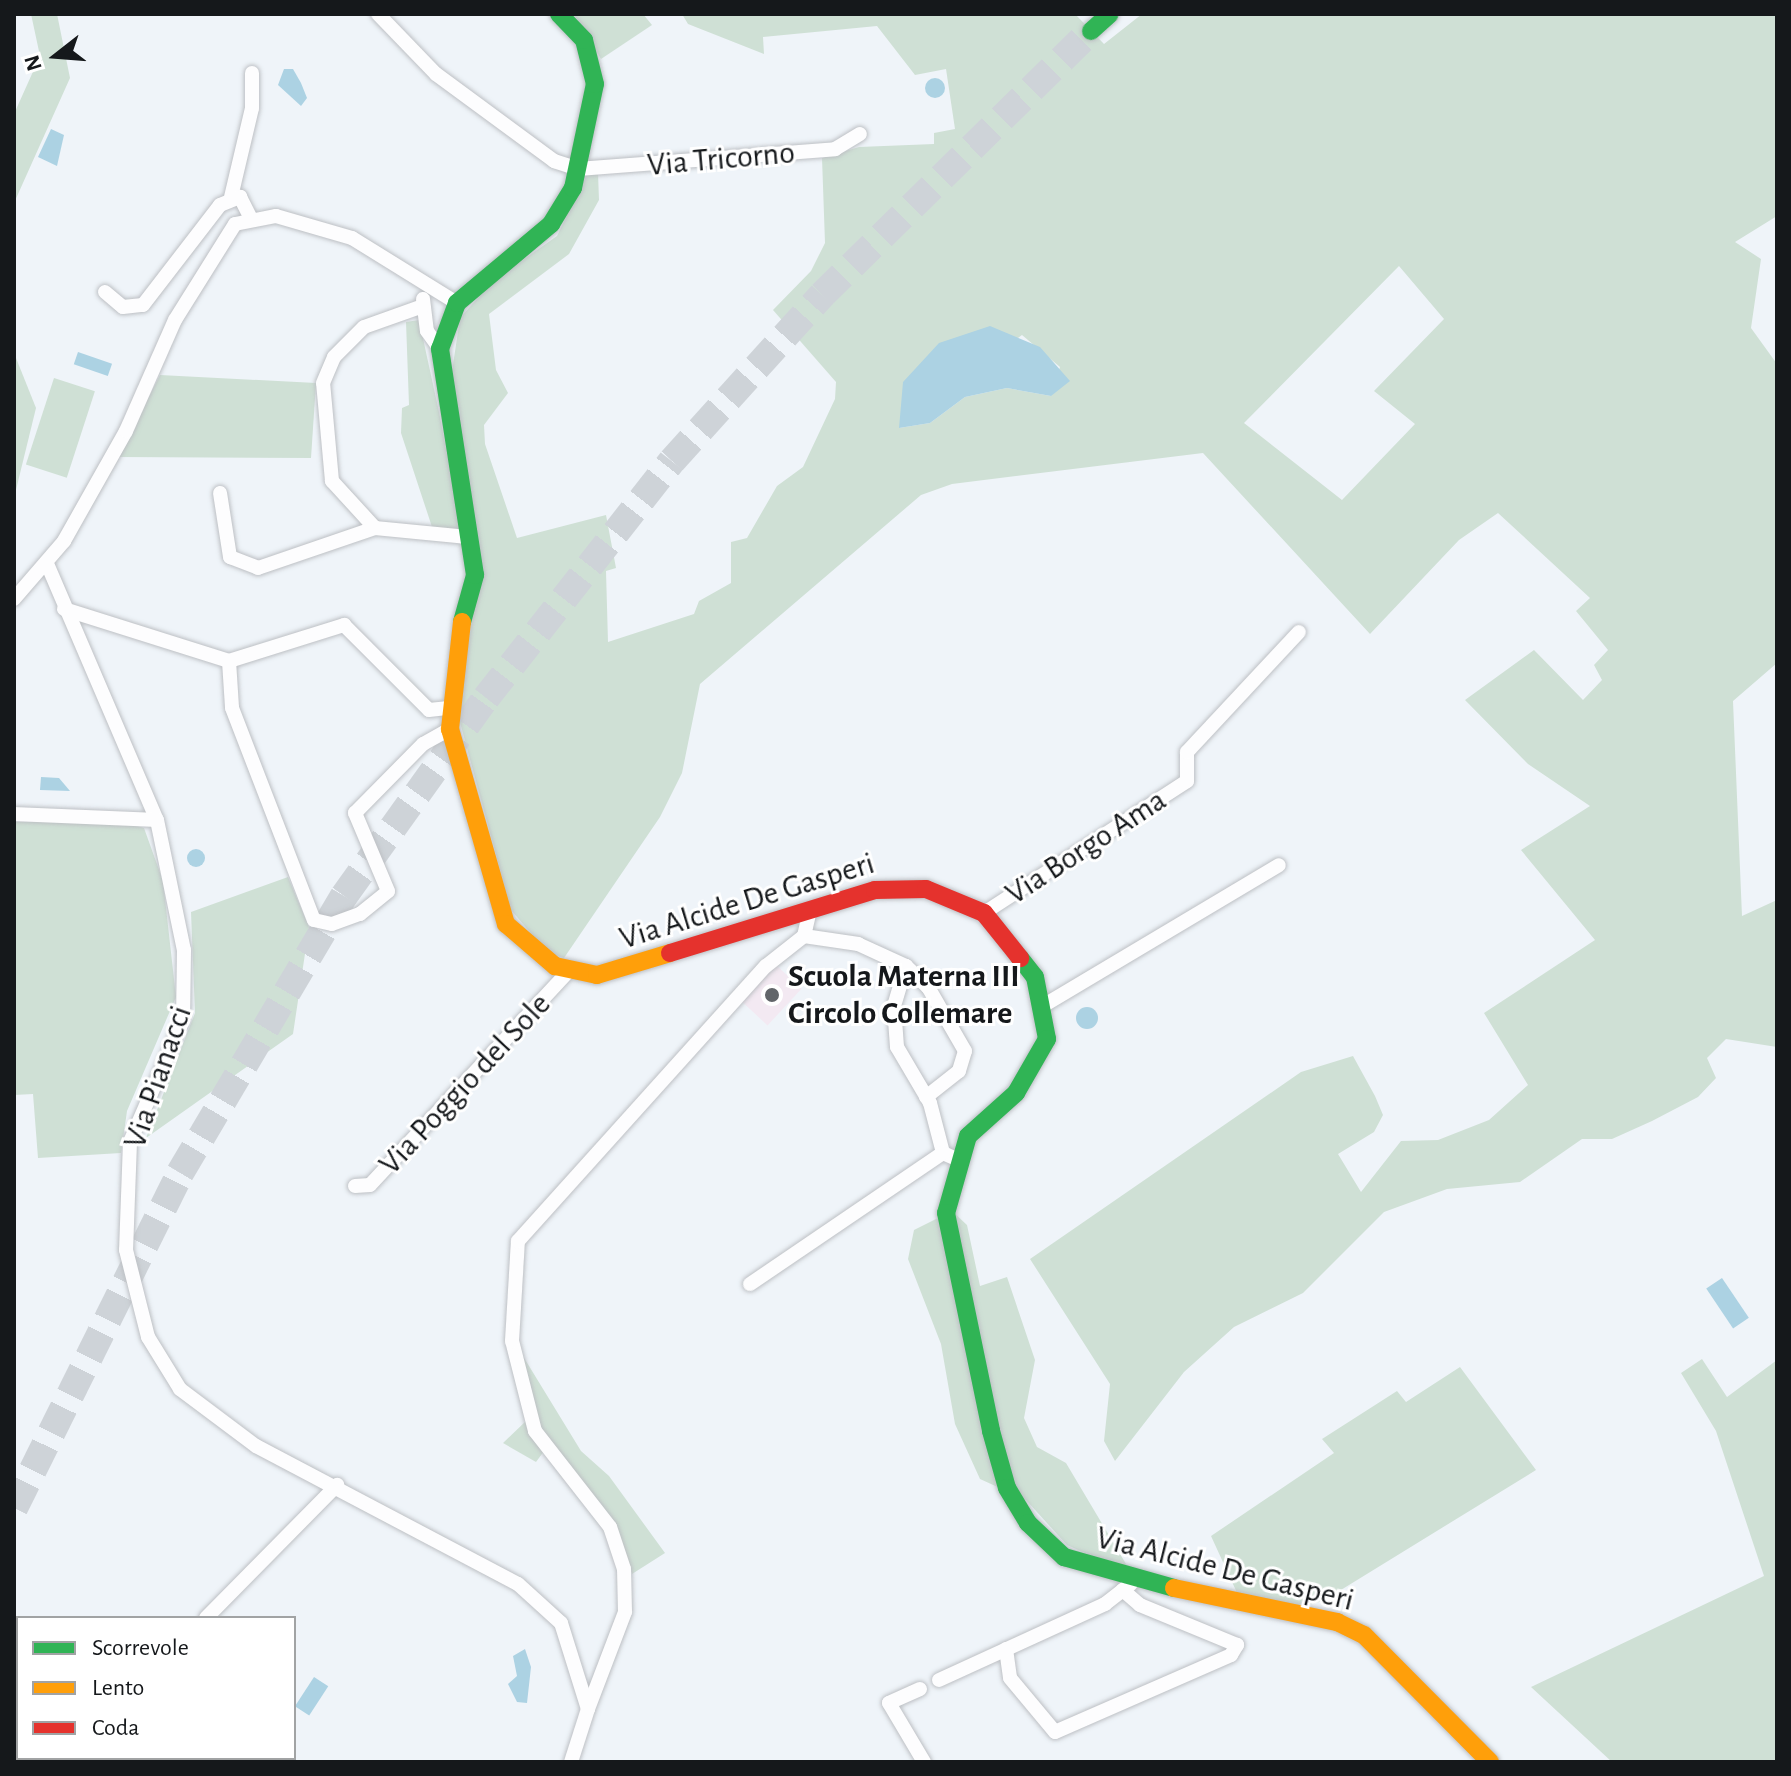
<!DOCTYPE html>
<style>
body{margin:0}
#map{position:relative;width:1791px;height:1776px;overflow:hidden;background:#eff4f9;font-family:"Alegreya Sans",sans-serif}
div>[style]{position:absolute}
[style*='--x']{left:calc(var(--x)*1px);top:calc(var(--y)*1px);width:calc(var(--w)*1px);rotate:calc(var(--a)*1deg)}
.education>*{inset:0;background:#f3e9f2;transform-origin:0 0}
.green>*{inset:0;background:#cfe0d5;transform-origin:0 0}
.water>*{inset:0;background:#acd2e3;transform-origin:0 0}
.round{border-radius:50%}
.highway-tunnel>*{height:28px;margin-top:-14px;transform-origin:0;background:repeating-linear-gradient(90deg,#ced3d8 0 28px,transparent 0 42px)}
.roads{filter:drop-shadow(0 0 2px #bdc0c4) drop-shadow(0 0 2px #bdc0c4)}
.street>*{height:14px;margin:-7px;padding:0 7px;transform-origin:7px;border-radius:7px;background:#fdfdfe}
.fast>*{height:18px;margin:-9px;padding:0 9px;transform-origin:9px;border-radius:9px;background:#30b455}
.slow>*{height:18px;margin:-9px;padding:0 9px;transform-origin:9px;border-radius:9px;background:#ff9f0a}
.jam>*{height:18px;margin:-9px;padding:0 9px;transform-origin:9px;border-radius:9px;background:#e5322d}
.dots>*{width:22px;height:22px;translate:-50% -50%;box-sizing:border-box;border:4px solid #fff;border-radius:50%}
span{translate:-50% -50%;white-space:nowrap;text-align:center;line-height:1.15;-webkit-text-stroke:6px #fff;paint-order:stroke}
.street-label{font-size:32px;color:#15181b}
.poi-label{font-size:32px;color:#15181b;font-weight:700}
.left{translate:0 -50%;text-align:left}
.frame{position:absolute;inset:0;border:16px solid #15181b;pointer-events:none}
.legend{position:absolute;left:16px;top:1616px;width:280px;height:144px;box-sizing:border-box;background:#fff;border:2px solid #a1a3a4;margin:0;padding:10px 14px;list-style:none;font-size:24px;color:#15181b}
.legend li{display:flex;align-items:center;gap:16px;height:40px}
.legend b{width:40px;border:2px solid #a1a3a4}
.north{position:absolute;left:16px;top:16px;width:80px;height:80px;-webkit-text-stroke:6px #fff;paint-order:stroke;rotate:253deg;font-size:22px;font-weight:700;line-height:32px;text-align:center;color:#15181b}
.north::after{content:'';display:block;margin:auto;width:28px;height:36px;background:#15181b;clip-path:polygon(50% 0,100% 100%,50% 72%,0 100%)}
</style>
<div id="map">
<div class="education">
<div style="left:776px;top:965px;width:35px;height:50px;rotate:43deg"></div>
</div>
<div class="green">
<div style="clip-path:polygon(31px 14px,57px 14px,70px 78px,14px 203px,14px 114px,40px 56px)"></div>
<div style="clip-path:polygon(574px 14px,643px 14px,652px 25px,601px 59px)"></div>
<div style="clip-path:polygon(evenodd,682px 14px,1075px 14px,1104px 44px,1142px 14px,1777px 14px,1777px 216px,1735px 242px,1761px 259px,1751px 328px,1777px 364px,1777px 663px,1733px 701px,1742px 916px,1777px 900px,1777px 1047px,1726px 1039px,1707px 1058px,1716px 1078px,1698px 1097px,1652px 1121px,1612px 1139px,1582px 1139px,1520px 1182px,1447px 1189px,1384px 1212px,1303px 1293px,1234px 1327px,1184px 1372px,1115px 1461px,1104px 1441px,1110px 1384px,1030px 1259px,1301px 1072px,1353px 1056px,1375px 1096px,1383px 1115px,1374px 1132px,1338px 1154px,1361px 1192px,1401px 1141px,1438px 1140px,1489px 1120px,1528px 1085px,1484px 1013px,1595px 940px,1521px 850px,1590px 806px,1528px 764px,1465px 700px,1534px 650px,1583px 700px,1602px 680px,1594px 665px,1608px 650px,1576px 611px,1590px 598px,1498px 513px,1459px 540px,1370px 634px,1203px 453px,952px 484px,921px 495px,700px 684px,682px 773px,660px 817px,564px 958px,548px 953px,511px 910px,458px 715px,471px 626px,450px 385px,460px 318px,493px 281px,557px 236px,587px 174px,598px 173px,599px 200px,569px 254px,489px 314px,496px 370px,508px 393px,484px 425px,485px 444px,517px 538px,606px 515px,616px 568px,606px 571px,608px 642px,694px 614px,699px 601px,731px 583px,731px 542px,747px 538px,777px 486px,803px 467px,835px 399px,836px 382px,773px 310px,811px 271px,825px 243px,822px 158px,859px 147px,934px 144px,934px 133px,955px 129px,946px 69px,915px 75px,877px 26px,763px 37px,764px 54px,688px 24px,682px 14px,1399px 266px,1444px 319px,1374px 391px,1415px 424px,1342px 500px,1244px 423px,1399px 266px,682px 14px,1022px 335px,1060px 367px,1051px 396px,1007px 388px,965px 397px,930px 423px,899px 428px,1022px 335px)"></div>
<div style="clip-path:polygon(419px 320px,439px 412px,462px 534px,433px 530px,401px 433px,402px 408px,409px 405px,406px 322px)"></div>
<div style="clip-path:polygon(14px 353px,36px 408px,14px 498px)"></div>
<div style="clip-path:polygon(160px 375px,316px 383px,311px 458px,118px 457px)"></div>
<div style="left:54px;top:378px;width:43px;height:91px;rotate:18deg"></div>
<div style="clip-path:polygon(119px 821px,144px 828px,163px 881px,176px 997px,127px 1111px,121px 1153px,38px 1158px,33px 1094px,14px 1095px,14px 822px)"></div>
<div style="clip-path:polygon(288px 877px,309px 927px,293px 1034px,146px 1138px,195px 1013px,191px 912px)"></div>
<div style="clip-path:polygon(952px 1211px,967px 1225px,980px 1286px,1007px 1277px,1035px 1360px,1024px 1418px,1037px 1447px,1066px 1463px,1132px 1574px,1067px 1545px,1026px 1500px,980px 1479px,955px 1424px,941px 1344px,908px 1259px,914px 1230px)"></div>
<div style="clip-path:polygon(525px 1241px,518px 1348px,581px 1451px,609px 1476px,665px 1553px,632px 1574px,616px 1529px,550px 1443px,536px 1462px,503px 1443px,526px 1421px,509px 1287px)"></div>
<div style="clip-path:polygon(1702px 1359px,1727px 1397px,1777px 1360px,1777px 1762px,1612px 1762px,1531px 1687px,1764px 1576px,1716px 1431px,1681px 1373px)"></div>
<div style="clip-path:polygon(1460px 1367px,1536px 1470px,1323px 1601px,1294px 1609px,1238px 1595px,1211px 1536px,1334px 1453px,1322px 1439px,1397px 1391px,1406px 1402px)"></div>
</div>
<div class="water">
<div style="clip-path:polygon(284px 69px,293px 69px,301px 83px,307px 98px,301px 106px,278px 85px)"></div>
<div class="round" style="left:925px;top:78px;width:20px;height:20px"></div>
<div style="clip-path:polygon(51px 129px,64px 135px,57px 166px,38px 157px)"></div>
<div style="clip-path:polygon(990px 326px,1040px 347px,1070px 381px,1051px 396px,1007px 388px,965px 397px,930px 423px,899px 428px,903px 382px,939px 343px)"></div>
<div style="left:78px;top:352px;width:36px;height:13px;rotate:19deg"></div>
<div style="clip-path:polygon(41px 777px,59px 778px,70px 791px,40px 790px)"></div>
<div class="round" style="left:187px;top:849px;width:18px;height:18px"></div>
<div class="round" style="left:1076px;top:1007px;width:22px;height:22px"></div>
<div style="left:1722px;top:1278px;width:48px;height:19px;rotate:56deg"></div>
<div style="clip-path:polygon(525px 1649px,531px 1667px,527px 1703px,517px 1702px,508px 1684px,517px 1676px,513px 1656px)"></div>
<div style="left:314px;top:1677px;width:17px;height:35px;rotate:33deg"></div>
</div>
<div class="highway-tunnel">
<div style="--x:14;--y:1508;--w:374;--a:-63.6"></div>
<div style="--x:180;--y:1173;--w:322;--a:-59.4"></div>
<div style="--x:344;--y:896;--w:244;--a:-54.4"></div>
<div style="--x:486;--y:698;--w:301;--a:-51.9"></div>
<div style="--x:672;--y:461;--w:224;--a:-47.9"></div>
<div style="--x:822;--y:295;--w:377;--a:-44.5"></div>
</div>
<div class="roads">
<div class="street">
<div style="--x:378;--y:14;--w:83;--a:46"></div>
<div style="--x:436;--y:74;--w:147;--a:36.4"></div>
<div style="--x:554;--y:161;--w:25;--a:18"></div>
<div style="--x:578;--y:169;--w:258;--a:-4.4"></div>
<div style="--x:835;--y:149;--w:29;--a:-31"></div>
<div style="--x:231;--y:197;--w:91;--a:-76.7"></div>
<div style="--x:252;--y:108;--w:35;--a:-90"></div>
<div style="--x:105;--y:292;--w:23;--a:40"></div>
<div style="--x:123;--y:307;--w:20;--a:-6"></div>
<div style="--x:143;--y:305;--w:126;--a:-52.4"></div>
<div style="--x:220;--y:205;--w:22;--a:-22"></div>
<div style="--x:240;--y:197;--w:22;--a:63"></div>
<div style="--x:423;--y:299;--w:32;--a:83"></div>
<div style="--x:427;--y:331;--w:22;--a:54"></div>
<div style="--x:220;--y:493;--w:65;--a:81.1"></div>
<div style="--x:230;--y:557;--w:30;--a:21"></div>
<div style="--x:258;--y:568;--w:124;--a:-18.9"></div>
<div style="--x:375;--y:528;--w:93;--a:5.5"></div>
<div style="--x:375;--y:528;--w:64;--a:-132.5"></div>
<div style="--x:332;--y:481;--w:98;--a:-95.2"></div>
<div style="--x:323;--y:383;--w:28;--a:-67"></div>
<div style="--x:334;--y:357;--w:42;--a:-45"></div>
<div style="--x:364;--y:327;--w:63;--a:-19.6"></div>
<div style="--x:48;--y:566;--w:276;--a:66.8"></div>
<div style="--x:157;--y:820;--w:133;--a:78.3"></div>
<div style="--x:184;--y:950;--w:70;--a:90.8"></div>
<div style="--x:183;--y:1020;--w:133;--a:113.5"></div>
<div style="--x:130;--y:1142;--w:108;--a:92.1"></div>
<div style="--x:126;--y:1250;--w:90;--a:75.8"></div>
<div style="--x:148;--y:1337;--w:61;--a:58.4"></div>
<div style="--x:180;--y:1389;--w:95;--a:36.9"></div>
<div style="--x:256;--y:1446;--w:296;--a:27.8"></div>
<div style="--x:518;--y:1584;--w:58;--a:42.2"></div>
<div style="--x:561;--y:1623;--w:90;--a:72.6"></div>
<div style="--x:588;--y:1709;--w:56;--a:107.8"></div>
<div style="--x:14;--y:599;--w:77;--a:-49.2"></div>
<div style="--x:64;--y:541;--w:126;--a:-60.6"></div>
<div style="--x:126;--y:431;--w:121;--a:-66.2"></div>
<div style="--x:175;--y:320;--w:113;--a:-58"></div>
<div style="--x:235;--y:224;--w:42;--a:-11"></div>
<div style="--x:276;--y:216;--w:79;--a:16.1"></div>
<div style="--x:352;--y:238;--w:123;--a:31.8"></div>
<div style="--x:64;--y:609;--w:173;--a:17.5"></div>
<div style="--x:229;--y:661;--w:121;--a:-17.4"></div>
<div style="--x:344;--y:625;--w:120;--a:45"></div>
<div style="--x:429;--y:710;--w:20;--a:-6"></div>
<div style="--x:229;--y:661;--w:47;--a:86.3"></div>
<div style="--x:232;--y:708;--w:227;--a:68.9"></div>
<div style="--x:314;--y:920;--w:18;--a:13"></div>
<div style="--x:332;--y:924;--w:30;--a:-20"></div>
<div style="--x:360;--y:914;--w:36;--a:-39"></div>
<div style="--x:388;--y:891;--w:85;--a:-112.9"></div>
<div style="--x:355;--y:813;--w:97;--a:-45.4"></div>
<div style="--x:423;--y:744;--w:31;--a:-29"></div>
<div style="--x:14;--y:814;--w:143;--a:2.4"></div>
<div style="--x:984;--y:913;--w:242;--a:-33"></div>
<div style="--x:1187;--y:781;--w:29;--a:-90"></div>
<div style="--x:1187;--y:752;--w:164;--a:-47"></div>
<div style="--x:804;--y:936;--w:55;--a:8.4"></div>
<div style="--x:858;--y:944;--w:53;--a:24.6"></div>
<div style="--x:906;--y:966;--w:30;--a:44"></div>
<div style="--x:928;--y:987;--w:74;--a:60"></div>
<div style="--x:965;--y:1051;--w:21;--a:107"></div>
<div style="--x:959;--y:1071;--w:42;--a:141.8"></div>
<div style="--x:906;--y:966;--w:42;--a:106.7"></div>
<div style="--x:894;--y:1006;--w:41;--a:85.8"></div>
<div style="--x:897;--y:1047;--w:65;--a:59.5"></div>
<div style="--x:930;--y:1103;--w:52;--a:75.4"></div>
<div style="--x:943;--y:1153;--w:10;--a:24"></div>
<div style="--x:1046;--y:1004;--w:271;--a:-30.8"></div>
<div style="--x:355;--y:1186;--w:15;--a:-4"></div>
<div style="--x:370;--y:1185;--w:292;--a:-47.1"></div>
<div style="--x:750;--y:1284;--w:233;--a:-34.2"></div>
<div style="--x:206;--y:1618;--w:187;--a:-45.4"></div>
<div style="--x:1006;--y:1649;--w:29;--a:82"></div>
<div style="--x:1010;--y:1678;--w:70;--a:50.2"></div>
<div style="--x:1055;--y:1732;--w:192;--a:-23.6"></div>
<div style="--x:1231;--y:1655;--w:12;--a:-59"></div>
<div style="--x:1237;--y:1645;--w:105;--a:-157.6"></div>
<div style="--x:1140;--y:1605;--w:23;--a:-139"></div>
<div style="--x:939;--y:1680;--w:183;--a:-24.6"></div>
<div style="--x:1105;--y:1604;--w:33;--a:-38"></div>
<div style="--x:920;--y:1689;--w:34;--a:156"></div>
<div style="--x:889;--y:1703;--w:69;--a:59.3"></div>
<div style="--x:588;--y:1709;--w:104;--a:-69.1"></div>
<div style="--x:625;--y:1612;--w:43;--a:-91.3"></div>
<div style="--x:624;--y:1569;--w:44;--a:-108.4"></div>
<div style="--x:610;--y:1527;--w:122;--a:-128"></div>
<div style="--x:535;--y:1431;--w:93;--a:-104.3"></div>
<div style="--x:512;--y:1341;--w:100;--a:-86.6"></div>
<div style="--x:518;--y:1241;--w:370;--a:-48"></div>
<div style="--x:766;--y:966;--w:48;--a:-38.3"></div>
<div style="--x:804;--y:936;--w:28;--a:-77"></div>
<div style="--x:65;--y:1762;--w:6;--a:-45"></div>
</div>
<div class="fast">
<div style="--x:1091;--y:31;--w:25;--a:-42"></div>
<div style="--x:462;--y:622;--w:49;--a:-74.5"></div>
<div style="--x:475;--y:575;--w:229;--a:-98.8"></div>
<div style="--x:440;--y:349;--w:49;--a:-69.7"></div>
<div style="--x:457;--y:303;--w:123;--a:-40"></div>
<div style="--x:551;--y:224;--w:42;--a:-58.6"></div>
<div style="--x:573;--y:188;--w:106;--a:-78.1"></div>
<div style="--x:595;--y:84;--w:45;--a:-104"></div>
<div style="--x:584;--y:40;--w:36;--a:-134"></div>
<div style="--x:1020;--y:958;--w:24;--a:52"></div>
<div style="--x:1035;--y:977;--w:63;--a:79"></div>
<div style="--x:1047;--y:1039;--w:62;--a:119.9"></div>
<div style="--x:1016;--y:1093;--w:64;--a:138.1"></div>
<div style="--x:968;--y:1136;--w:80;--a:105.9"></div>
<div style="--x:946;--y:1213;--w:223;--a:78.3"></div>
<div style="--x:991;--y:1431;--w:59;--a:74.3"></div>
<div style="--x:1007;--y:1488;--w:41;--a:59"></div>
<div style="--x:1028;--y:1523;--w:50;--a:43.4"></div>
<div style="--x:1064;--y:1557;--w:114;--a:15.7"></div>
</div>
<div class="slow">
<div style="--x:462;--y:622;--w:108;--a:96.4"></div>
<div style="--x:450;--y:729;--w:203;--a:74"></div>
<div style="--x:506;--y:924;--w:65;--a:40.6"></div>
<div style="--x:555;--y:966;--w:43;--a:12.1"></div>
<div style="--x:597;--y:975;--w:76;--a:-16.8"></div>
<div style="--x:1174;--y:1588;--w:167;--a:11.8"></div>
<div style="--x:1337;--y:1622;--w:30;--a:26"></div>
<div style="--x:1364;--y:1635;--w:179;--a:45.2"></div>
</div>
<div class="jam">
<div style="--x:670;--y:953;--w:214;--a:-17.1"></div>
<div style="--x:875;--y:890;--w:51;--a:-1.1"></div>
<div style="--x:926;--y:889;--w:63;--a:22.5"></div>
<div style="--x:984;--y:913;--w:58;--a:51.3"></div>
</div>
</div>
<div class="dots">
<div style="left:772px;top:995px;background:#616569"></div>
</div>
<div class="street-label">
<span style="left:721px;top:159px;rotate:-5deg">Via Tricorno</span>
<span style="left:1086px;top:847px;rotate:-33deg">Via Borgo Ama</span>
<span style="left:747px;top:901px;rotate:-17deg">Via Alcide De Gasperi</span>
<span style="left:158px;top:1077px;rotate:-71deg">Via Pianacci</span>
<span style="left:465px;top:1084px;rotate:-47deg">Via Poggio del Sole</span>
<span style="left:1225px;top:1569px;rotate:14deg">Via Alcide De Gasperi</span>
</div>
<div class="poi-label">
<span class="left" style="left:788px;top:995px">Scuola Materna III<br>Circolo Collemare</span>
</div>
<div class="frame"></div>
<ul class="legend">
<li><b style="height:10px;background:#30b455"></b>Scorrevole</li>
<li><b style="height:10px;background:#ff9f0a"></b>Lento</li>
<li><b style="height:10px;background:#e5322d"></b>Coda</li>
</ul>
<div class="north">N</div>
</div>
